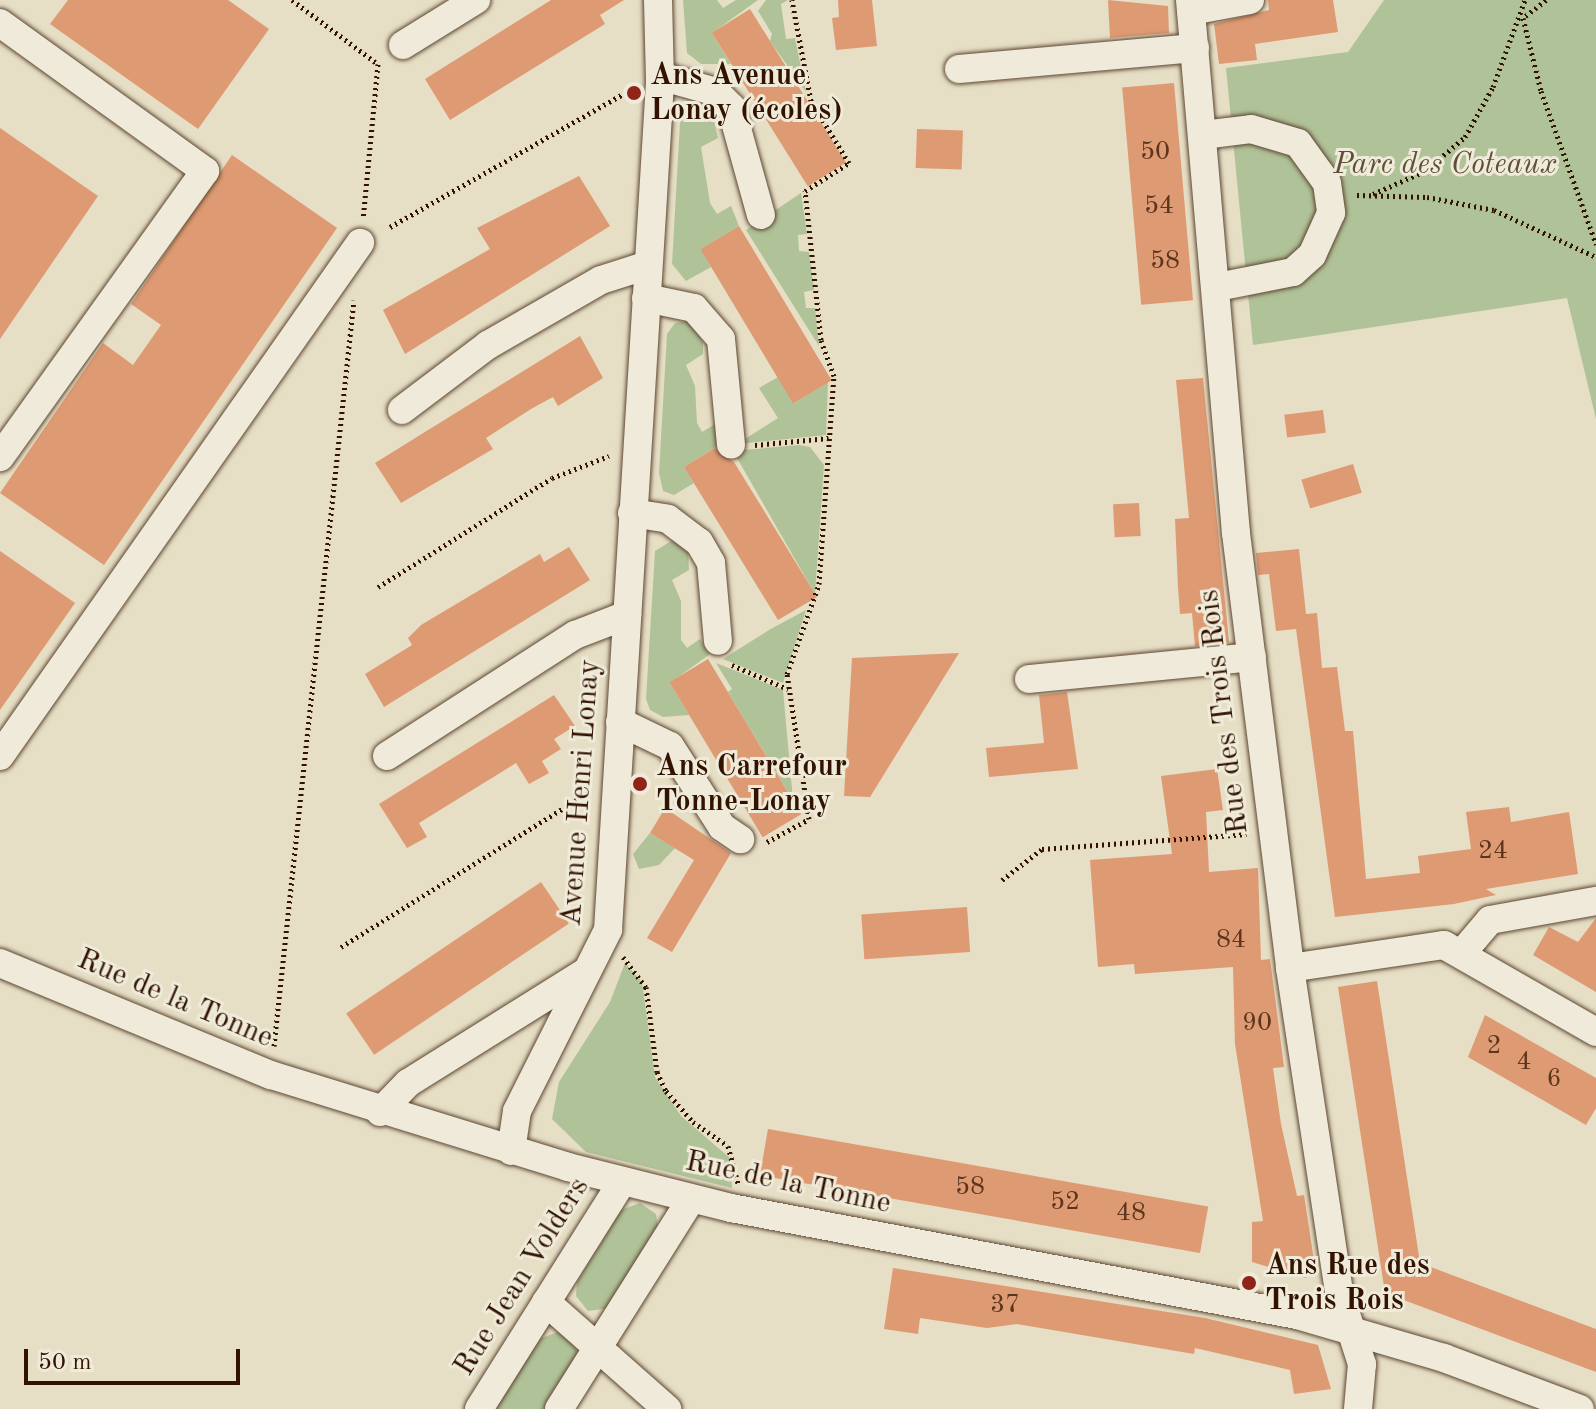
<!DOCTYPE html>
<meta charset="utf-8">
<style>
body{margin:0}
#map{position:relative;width:1596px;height:1409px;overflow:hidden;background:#e6dec5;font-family:"Old Standard TT",serif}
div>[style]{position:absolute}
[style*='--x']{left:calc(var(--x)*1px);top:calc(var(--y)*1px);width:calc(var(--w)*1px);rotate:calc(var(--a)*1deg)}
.green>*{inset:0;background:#b0c298}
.building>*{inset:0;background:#de9a73;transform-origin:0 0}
.path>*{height:5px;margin-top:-2.5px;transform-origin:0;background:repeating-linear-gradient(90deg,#311300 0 2px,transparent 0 6px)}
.roads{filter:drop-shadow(0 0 2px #5e4631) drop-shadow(0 0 2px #5e4631)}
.minor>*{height:28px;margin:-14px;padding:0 14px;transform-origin:14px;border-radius:14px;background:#efead9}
.dots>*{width:22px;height:22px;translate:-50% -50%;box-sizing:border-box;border:4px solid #efead9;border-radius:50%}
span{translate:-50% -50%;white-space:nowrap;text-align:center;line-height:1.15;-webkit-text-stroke:6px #efead9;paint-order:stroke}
.number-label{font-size:26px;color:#5c351d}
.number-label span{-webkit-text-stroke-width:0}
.poi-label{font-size:30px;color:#311300;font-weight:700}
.left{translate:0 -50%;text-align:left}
.park-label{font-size:30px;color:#5d5035;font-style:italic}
.street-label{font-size:30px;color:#311300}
.scale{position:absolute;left:24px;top:1349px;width:216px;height:36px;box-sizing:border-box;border:4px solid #311300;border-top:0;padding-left:10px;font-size:24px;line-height:28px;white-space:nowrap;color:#311300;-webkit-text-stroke:6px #efead9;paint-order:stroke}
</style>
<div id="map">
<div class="green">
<div style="clip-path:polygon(683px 0,717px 0,723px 8px,736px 0,758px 0,712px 33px,731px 64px,701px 64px,687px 53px)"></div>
<div style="clip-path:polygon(766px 0,788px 0,781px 4px,786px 39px,795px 38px,806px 92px,770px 41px,772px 34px,758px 11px)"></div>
<div style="clip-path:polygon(1384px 0,1596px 0,1596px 419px,1567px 298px,1253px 345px,1226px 68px,1348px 52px)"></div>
<div style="clip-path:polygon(701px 102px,711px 108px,718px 138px,701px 147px,710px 203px,717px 214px,731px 206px,739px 226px,701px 249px,711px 267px,686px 281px,672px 264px,680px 123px,687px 108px)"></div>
<div style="clip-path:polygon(801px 193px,807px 234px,798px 235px,799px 251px,809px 252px,814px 290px,804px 292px,806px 308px,815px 308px,819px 346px,746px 230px)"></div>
<div style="clip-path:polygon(689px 321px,703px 342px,703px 354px,686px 365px,695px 386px,697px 423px,702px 432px,717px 423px,723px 443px,684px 467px,694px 483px,674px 495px,663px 491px,659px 473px,667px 334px,675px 323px)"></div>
<div style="clip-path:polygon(778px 377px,794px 403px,828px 382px,826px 435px,737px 444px,778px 418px,759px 388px)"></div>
<div style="clip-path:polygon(799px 445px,810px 447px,824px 465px,815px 594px,733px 451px)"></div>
<div style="clip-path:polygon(676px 538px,688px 549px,689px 570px,672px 580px,681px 601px,681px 640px,687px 648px,700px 639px,710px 654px,670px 683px,689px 715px,663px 717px,650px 710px,646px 699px,655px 551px)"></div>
<div style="clip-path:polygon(806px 610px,783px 683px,723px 659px,769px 630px)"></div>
<div style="clip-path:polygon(716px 663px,783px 690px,793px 800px,728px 692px,732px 689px)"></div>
<div style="clip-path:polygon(650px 833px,675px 848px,659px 865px,639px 869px,633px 854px)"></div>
<div style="clip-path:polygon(625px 963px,642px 982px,655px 1077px,681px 1116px,730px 1158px,732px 1188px,586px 1152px,552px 1119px,559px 1082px,610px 1002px)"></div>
<div style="clip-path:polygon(640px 1203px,656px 1214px,658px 1228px,610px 1308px,588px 1311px,576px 1296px,577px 1282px,621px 1210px)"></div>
<div style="clip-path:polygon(558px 1332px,575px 1344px,578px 1359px,547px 1409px,494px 1409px,539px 1339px)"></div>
</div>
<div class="building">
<div style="clip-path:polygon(68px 0,228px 0,269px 29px,198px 129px,50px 24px)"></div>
<div style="clip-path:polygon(551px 0,624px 0,600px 15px,605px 24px,450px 120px,425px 79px)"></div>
<div style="clip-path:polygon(838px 0,872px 0,877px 46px,836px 50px,832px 18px,839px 17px)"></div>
<div style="clip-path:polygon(1108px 0,1168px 6px,1169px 33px,1110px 38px)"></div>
<div style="clip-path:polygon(1268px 0,1333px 0,1338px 32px,1255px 44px,1257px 60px,1219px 64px,1214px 24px,1269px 10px)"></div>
<div style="left:750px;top:9px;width:181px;height:45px;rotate:58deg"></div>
<div style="left:1174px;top:83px;width:218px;height:52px;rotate:85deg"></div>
<div style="clip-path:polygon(0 128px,98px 196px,0 339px)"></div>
<div style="left:917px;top:129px;width:46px;height:39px;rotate:2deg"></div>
<div style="clip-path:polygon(232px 155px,337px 228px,104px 565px,0 493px,103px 343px,133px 365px,161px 325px,131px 304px)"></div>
<div style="clip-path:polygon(579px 176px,610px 226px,405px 354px,383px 310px,490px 249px,477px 228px)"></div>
<div style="left:739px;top:226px;width:180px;height:45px;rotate:59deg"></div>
<div style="clip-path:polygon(580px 336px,603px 378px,558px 406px,553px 397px,531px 409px,486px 438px,493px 449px,401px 503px,375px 463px)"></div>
<div style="clip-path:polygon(1203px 378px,1229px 642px,1195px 646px,1192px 613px,1180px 614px,1178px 587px,1175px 519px,1189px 518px,1176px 380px)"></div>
<div style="left:1323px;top:410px;width:23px;height:39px;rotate:83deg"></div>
<div style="clip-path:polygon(715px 448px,734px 462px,817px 597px,778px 620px,684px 467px)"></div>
<div style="left:1353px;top:464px;width:30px;height:54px;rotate:73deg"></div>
<div style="left:1139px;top:503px;width:33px;height:26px;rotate:87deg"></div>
<div style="clip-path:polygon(569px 547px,590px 580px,384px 707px,365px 674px,412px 645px,408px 638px,421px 625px,540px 554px,544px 562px)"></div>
<div style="clip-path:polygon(1299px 549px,1306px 614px,1317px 613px,1322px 668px,1337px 667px,1345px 731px,1353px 731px,1366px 879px,1420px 873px,1418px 856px,1471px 849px,1466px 812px,1509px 807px,1511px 822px,1569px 812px,1578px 874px,1486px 889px,1496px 895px,1454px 904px,1335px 917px,1296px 629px,1276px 631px,1269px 574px,1258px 575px,1256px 553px)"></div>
<div style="clip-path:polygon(0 551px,75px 603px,0 710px)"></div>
<div style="clip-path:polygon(959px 653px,870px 797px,844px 796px,852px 658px)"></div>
<div style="left:708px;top:659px;width:181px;height:45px;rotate:59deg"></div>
<div style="clip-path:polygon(1067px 692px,1078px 769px,989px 777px,986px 748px,1044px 743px,1039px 695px)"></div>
<div style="clip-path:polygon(554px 695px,575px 726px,554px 739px,561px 749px,542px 761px,549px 773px,529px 784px,516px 763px,419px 823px,427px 837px,407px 848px,379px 804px)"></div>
<div style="clip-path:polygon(1217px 769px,1223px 810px,1206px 812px,1209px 872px,1258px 868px,1261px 960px,1270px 959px,1284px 1067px,1273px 1068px,1281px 1124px,1297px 1196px,1304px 1195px,1315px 1267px,1306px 1278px,1252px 1262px,1252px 1222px,1263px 1221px,1235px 1044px,1233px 967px,1135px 974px,1134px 964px,1098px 967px,1090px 860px,1172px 854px,1161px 776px)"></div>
<div style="clip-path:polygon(665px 808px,731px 853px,672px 952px,647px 938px,694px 860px,650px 833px)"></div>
<div style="left:541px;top:882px;width:50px;height:235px;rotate:56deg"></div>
<div style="left:967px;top:907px;width:45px;height:106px;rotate:86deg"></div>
<div style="clip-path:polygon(1596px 918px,1596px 992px,1533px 955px,1549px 927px,1578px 942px)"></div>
<div style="clip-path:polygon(1377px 981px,1420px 1263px,1596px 1329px,1596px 1372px,1385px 1293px,1338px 987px)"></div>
<div style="clip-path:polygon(1485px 1015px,1596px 1078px,1596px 1108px,1586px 1125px,1468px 1057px)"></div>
<div style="left:768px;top:1129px;width:447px;height:47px;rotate:10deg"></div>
<div style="clip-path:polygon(893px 1268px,1205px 1318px,1318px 1345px,1331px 1389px,1294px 1394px,1290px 1370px,1195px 1348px,1194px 1354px,1017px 1324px,987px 1328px,920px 1318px,918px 1334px,884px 1329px)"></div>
</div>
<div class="path">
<div style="--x:292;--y:0;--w:107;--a:36.7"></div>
<div style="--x:378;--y:64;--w:156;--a:95.5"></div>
<div style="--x:1546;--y:0;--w:29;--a:142"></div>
<div style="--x:1523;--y:18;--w:75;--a:76.1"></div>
<div style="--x:1541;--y:91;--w:163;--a:70.2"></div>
<div style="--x:1373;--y:194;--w:57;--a:-23.9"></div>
<div style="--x:1425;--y:171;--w:52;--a:-40.4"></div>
<div style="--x:1465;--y:137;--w:57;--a:-60.8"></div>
<div style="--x:1493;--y:87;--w:93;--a:-69.8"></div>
<div style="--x:1357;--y:195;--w:70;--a:1.6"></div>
<div style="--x:1427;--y:197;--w:68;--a:11"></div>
<div style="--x:1494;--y:210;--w:112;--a:24.7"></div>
<div style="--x:390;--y:227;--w:279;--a:-29.7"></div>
<div style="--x:755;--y:445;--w:74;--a:-5.4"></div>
<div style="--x:378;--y:587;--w:205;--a:-32.1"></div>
<div style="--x:552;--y:478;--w:61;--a:-21.1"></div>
<div style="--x:732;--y:665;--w:61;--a:23.2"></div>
<div style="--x:767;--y:842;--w:48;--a:-28.7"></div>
<div style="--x:809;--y:819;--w:147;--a:-98.6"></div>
<div style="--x:787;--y:674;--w:96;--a:-70.4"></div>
<div style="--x:819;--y:584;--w:209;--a:-85.9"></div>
<div style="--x:834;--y:376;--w:38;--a:-110"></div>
<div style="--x:821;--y:340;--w:150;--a:-96.1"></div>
<div style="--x:805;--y:191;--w:52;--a:-32.5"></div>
<div style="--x:849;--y:163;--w:73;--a:-121.5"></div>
<div style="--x:811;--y:101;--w:103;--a:-100.7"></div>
<div style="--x:1002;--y:880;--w:51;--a:-37.8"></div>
<div style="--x:1042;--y:849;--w:205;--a:-4.2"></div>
<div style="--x:341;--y:947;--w:292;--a:-32"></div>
<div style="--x:623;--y:957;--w:38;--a:53"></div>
<div style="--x:646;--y:987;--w:86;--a:82.6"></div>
<div style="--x:657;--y:1072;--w:21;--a:65"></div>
<div style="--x:666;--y:1091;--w:41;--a:48.9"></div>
<div style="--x:693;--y:1122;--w:42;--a:34.4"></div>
<div style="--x:728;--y:1146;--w:39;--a:75"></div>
<div style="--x:274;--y:1046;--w:750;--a:-83.88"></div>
</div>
<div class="roads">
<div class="minor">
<div style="--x:1190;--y:0;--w:535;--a:85.07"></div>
<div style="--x:1236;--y:533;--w:438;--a:82.9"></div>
<div style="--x:1290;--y:968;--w:328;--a:81.4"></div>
<div style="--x:1339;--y:1292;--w:76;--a:72.3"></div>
<div style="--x:1362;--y:1364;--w:45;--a:95.1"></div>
<div style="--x:1191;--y:11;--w:60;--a:-10.6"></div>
<div style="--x:0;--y:23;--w:253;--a:35.8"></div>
<div style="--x:205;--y:171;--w:352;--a:125.6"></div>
<div style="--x:403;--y:45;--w:86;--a:-31.7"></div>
<div style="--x:959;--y:69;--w:237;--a:-5.1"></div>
<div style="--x:660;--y:76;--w:58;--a:15.9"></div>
<div style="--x:716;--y:92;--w:21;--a:45"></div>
<div style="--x:731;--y:107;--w:112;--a:74.5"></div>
<div style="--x:1203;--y:135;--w:48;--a:-7.1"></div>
<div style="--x:1251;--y:129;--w:49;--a:16.6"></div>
<div style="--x:1298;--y:143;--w:49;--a:54.1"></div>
<div style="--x:1327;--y:183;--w:30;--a:82"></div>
<div style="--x:1331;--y:213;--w:46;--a:114.3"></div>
<div style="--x:1312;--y:255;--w:25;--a:138"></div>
<div style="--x:1293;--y:272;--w:77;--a:168.8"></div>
<div style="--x:646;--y:298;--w:49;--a:11.8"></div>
<div style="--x:694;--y:308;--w:41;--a:48.9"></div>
<div style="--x:721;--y:339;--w:106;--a:84.6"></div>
<div style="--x:402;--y:410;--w:108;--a:-37.1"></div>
<div style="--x:488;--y:345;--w:130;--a:-29.9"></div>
<div style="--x:601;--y:280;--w:49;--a:-17.7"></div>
<div style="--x:632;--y:513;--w:36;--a:9"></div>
<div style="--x:668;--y:519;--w:39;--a:37"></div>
<div style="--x:699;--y:542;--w:24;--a:60"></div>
<div style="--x:711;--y:563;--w:78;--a:84.9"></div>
<div style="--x:1029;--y:679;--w:224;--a:-5.6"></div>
<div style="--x:620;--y:722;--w:55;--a:25.6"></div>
<div style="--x:670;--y:746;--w:96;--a:57.3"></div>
<div style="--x:722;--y:827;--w:22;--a:34"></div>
<div style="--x:0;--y:756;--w:627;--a:-54.94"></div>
<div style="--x:387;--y:756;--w:224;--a:-32.8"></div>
<div style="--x:575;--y:635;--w:56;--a:-21"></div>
<div style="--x:1462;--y:953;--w:43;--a:-49.7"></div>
<div style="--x:1490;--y:920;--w:108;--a:-10.2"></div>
<div style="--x:0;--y:963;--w:293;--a:22.5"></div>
<div style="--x:271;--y:1075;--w:311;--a:17.2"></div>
<div style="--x:568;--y:1167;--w:168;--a:14.1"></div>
<div style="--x:731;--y:1208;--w:576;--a:10.71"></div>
<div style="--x:1297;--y:1315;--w:153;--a:16.3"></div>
<div style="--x:1444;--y:1358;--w:145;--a:20.6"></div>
<div style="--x:1290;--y:968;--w:156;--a:-8.5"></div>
<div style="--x:1444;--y:945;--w:175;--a:29.8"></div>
<div style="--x:380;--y:1112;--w:40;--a:-46"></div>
<div style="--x:408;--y:1083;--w:211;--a:-32"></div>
<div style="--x:511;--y:1151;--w:40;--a:-81.5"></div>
<div style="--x:517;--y:1111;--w:203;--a:-63.3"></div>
<div style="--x:608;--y:930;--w:850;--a:-86.49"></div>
<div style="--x:660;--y:82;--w:82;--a:-91.4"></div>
<div style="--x:546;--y:1302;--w:162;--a:41.5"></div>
<div style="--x:479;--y:1409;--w:268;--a:-57.8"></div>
<div style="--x:559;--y:1409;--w:248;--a:-57.8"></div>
</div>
</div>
<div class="dots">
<div style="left:634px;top:93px;background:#8f2418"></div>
<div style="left:640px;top:784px;background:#8f2418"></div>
<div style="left:1249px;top:1283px;background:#8f2418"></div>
</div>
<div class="number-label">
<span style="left:1155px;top:153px">50</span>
<span style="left:1159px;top:207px">54</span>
<span style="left:1165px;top:262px">58</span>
<span style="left:1493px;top:852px">24</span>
<span style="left:1231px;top:941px">84</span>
<span style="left:1257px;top:1024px">90</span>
<span style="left:1494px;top:1047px">2</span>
<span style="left:1524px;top:1063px">4</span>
<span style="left:1554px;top:1080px">6</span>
<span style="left:970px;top:1188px">58</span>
<span style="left:1065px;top:1203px">52</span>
<span style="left:1131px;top:1214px">48</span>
<span style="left:1005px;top:1306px">37</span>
</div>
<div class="poi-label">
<span class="left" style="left:650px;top:93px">Ans Avenue<br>Lonay (écoles)</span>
<span class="left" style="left:656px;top:784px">Ans Carrefour<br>Tonne-Lonay</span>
<span class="left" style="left:1265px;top:1283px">Ans Rue des<br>Trois Rois</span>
</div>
<div class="park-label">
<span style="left:1445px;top:165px">Parc des Coteaux</span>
</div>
<div class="street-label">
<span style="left:1224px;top:712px;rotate:-97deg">Rue des Trois Rois</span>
<span style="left:581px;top:793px;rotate:-86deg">Avenue Henri Lonay</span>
<span style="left:175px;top:999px;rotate:23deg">Rue de la Tonne</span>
<span style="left:788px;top:1183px;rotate:12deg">Rue de la Tonne</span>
<span style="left:522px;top:1277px;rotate:-58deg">Rue Jean Volders</span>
</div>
<div class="scale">50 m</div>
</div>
